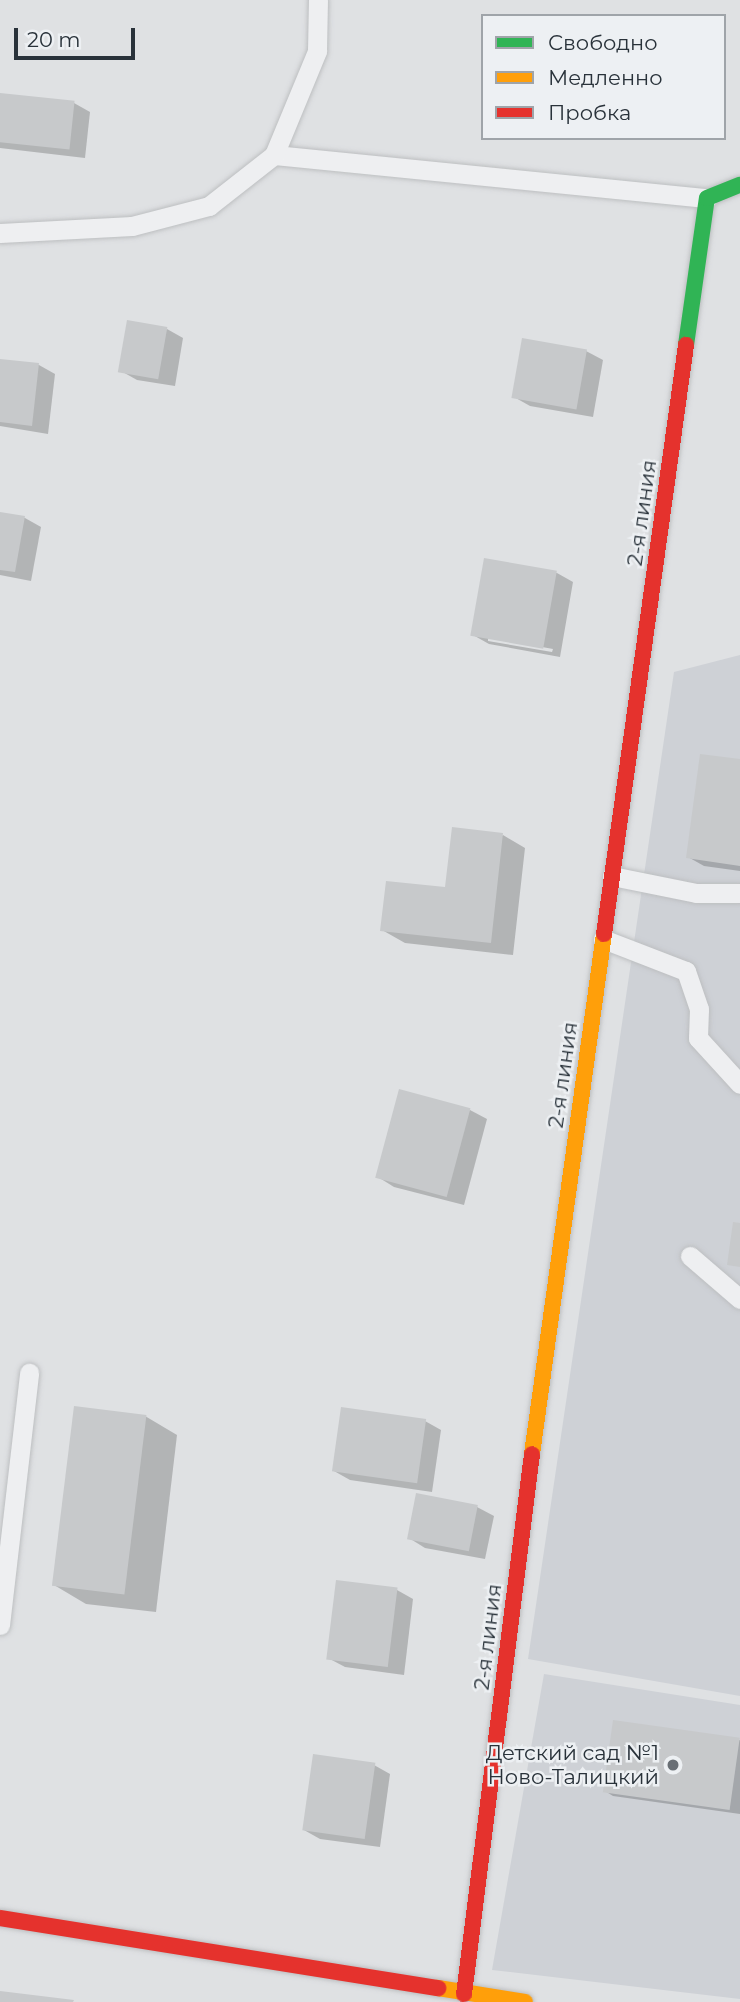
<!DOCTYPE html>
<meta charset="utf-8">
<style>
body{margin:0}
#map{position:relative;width:740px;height:2002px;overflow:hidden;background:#dfe1e3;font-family:Montserrat,sans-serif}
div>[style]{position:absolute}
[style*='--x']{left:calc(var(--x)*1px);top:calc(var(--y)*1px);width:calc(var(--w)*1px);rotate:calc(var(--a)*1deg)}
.built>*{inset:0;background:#ced1d6}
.shadow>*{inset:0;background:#0003}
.building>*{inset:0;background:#c7c9cb;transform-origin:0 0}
.roads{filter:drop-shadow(0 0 2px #bdbfc1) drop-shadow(0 0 2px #bdbfc1)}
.lane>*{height:19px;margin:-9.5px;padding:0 9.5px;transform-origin:9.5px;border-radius:9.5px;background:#eeeff1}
.fast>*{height:16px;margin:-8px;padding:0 8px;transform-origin:8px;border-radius:8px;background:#30b455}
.slow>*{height:16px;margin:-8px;padding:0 8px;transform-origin:8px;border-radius:8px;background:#ff9f0a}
.jam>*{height:16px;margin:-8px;padding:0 8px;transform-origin:8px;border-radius:8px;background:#e5322d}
.dots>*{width:19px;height:19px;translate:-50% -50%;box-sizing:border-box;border:4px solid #edf0f3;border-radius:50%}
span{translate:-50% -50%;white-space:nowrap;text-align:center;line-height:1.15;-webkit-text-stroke:5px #edf0f3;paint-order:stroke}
.street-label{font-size:21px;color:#29323a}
.poi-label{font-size:21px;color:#29323a}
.right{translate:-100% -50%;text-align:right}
.legend{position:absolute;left:481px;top:14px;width:245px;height:126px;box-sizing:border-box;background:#edf0f3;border:2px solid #9fa4a9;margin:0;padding:9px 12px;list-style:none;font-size:21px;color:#29323a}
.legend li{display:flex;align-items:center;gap:14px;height:35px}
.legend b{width:35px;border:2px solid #9fa4a9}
.scale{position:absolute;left:14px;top:28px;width:121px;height:32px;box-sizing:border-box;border:4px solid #29323a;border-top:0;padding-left:9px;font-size:21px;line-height:24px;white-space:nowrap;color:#29323a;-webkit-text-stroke:5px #edf0f3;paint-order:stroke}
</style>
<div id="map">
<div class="built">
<div style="clip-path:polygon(740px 655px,740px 1696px,528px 1659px,674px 672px)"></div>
<div style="clip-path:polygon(544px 1674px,740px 1705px,740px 1999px,492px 1970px)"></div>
</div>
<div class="shadow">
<div style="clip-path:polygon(0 95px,74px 103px,90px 112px,85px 158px,0 148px)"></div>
<div style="clip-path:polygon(167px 329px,183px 338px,175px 386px,137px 380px,121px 371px)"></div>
<div style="clip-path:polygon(586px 351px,603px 360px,593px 417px,530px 406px,514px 397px)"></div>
<div style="clip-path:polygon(0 361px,39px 365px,55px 374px,48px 434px,0 426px)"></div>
<div style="clip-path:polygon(0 513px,25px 518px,41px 527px,31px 581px,0 575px)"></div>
<div style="clip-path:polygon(evenodd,486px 560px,557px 573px,573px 582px,560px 657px,489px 644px,473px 635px,486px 560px,488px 637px,553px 649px,552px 652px,488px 641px,488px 637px)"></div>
<div style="clip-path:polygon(740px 761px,740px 871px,704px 866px,688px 857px)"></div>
<div style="clip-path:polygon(503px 835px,525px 848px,513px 955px,405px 943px,382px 930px,446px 889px)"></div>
<div style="clip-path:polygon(470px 1110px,487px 1119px,464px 1205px,394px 1187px,378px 1177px)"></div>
<div style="clip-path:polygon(145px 1416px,177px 1435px,156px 1612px,86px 1604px,54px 1585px)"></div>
<div style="clip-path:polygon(425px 1421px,441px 1430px,432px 1492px,350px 1480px,334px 1471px)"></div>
<div style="clip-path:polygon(477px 1507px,494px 1516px,485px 1559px,425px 1548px,409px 1538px)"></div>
<div style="clip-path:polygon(397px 1590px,413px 1599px,404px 1675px,345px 1667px,328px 1658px)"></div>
<div style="clip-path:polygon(740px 1740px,740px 1814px,613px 1796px,605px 1791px)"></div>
<div style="clip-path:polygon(374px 1765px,390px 1774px,380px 1847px,320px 1839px,304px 1830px)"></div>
</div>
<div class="building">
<div style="left:0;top:93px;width:75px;height:49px;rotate:6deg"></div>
<div style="left:127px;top:320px;width:41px;height:53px;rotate:10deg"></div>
<div style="left:522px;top:338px;width:66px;height:61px;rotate:10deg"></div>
<div style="clip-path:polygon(0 359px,39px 363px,32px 426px,0 422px)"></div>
<div style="clip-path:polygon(0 512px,25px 516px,15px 572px,0 570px)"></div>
<div style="left:484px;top:558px;width:74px;height:79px;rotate:10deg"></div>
<div style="clip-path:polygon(700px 754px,740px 759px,740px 866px,686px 858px)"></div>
<div style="clip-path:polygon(452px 827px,503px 833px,491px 943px,380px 931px,386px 881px,445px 887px)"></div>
<div style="left:399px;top:1089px;width:74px;height:92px;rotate:15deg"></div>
<div style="clip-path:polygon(733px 1222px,740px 1223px,740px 1267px,727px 1265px)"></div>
<div style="left:74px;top:1406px;width:73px;height:181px;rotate:7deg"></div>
<div style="left:341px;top:1407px;width:86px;height:65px;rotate:8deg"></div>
<div style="left:416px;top:1493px;width:63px;height:47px;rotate:11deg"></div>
<div style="left:336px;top:1580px;width:62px;height:80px;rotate:7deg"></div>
<div style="left:613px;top:1720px;width:128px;height:73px;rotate:8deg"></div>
<div style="left:313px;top:1754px;width:63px;height:77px;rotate:8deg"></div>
<div style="clip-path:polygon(0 1991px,74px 2000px,73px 2002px,0 2002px)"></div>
</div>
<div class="roads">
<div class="lane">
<div style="--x:274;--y:155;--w:435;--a:5.7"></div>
<div style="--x:0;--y:233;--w:132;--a:-3"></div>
<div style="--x:132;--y:226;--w:80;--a:-14.6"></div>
<div style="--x:209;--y:206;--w:83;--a:-38.1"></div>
<div style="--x:274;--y:155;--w:113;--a:-67.5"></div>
<div style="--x:317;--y:51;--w:51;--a:-88.9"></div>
<div style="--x:612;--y:876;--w:86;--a:11.4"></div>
<div style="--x:696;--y:893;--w:44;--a:0"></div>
<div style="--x:603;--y:939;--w:89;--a:21.1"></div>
<div style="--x:686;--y:971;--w:40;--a:71.1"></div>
<div style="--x:699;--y:1009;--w:29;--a:92"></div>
<div style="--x:698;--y:1038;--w:62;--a:47.6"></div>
<div style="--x:690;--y:1256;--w:66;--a:40.7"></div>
<div style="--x:0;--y:1625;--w:254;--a:-83.4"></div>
</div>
<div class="fast">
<div style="--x:686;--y:345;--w:148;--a:-81.9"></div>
<div style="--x:707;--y:198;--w:35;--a:-22"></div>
</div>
<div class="slow">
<div style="--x:532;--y:1454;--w:525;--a:-82.12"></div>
<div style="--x:438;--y:1988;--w:88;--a:9.1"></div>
</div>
<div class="jam">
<div style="--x:604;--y:934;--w:595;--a:-82.07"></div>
<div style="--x:0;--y:1918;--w:444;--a:9.1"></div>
<div style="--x:464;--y:1994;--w:544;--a:-82.82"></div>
</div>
</div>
<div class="dots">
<div style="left:673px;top:1765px;background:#696f75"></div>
</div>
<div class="street-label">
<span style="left:642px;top:513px;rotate:-82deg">2-я линия</span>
<span style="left:563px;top:1075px;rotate:-82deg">2-я линия</span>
<span style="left:488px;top:1637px;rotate:-83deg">2-я линия</span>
</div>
<div class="poi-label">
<span class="right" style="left:659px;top:1765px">Детский сад №1<br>Ново-Талицкий</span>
</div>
<ul class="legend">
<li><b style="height:9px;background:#30b455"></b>Свободно</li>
<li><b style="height:9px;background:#ff9f0a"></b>Медленно</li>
<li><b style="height:9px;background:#e5322d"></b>Пробка</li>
</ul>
<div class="scale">20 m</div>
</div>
